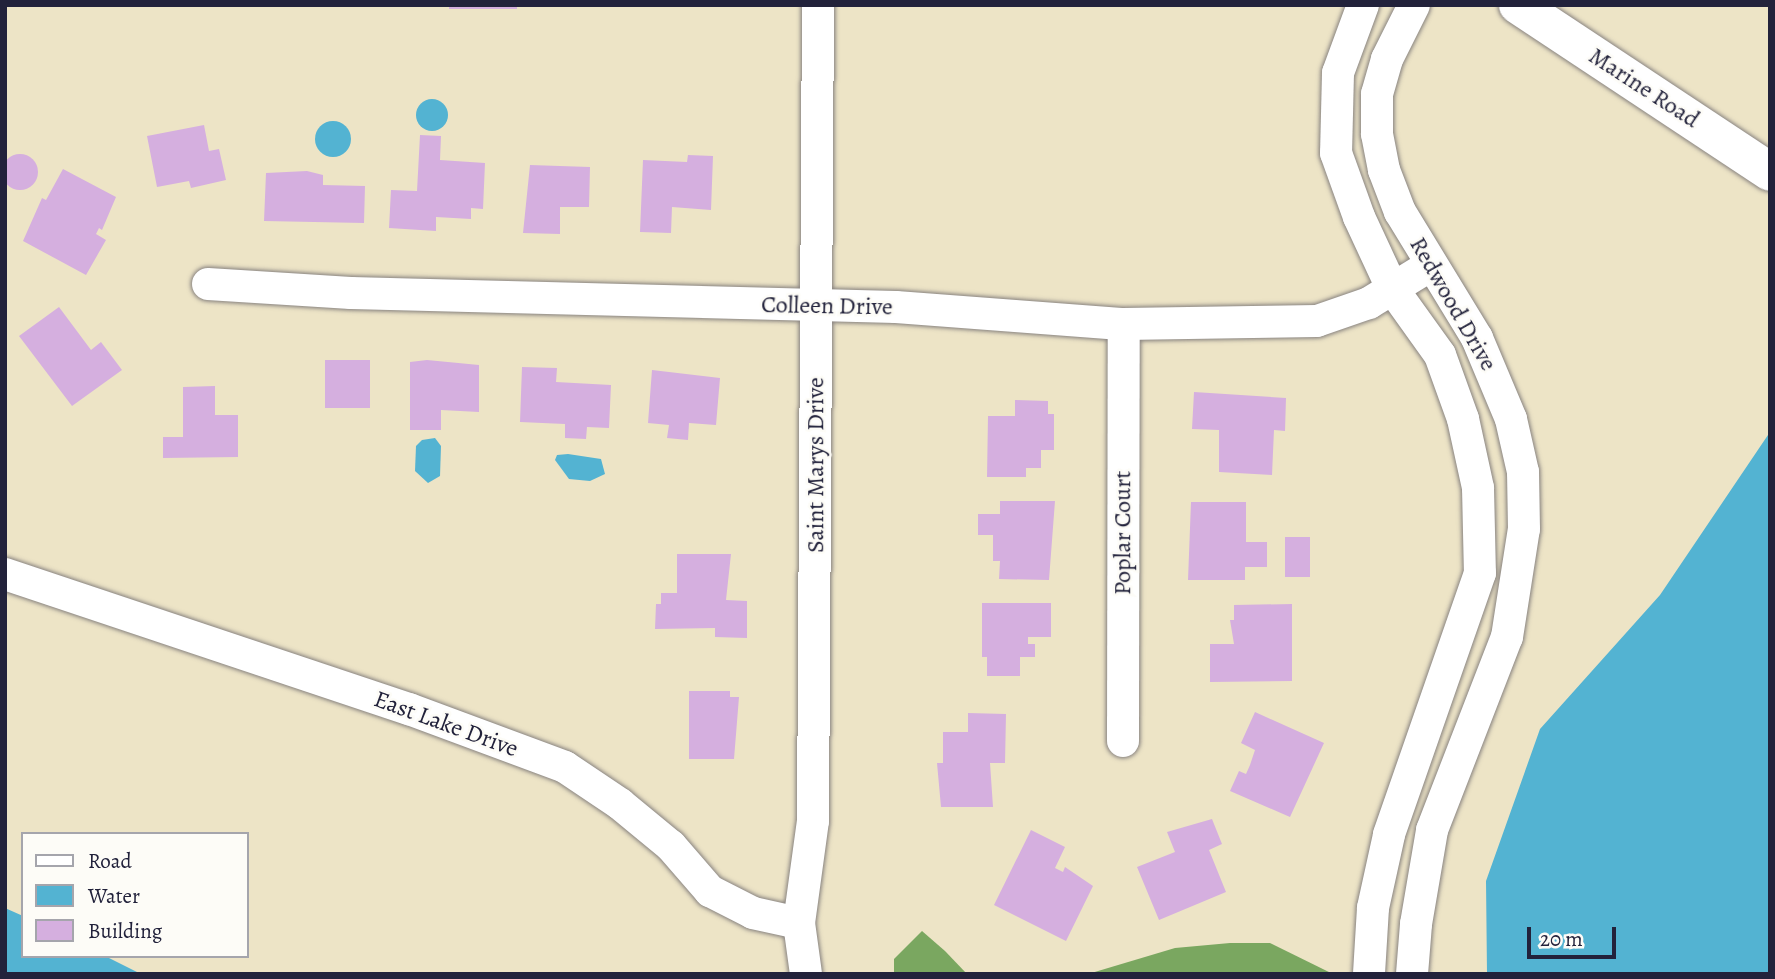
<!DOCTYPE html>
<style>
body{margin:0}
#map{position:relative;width:1775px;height:979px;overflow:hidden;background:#ede4c6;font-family:Alegreya,serif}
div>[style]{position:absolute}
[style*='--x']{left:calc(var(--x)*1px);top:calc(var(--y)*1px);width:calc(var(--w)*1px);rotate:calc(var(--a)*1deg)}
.forest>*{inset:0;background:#7aa760}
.water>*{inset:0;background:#53b3d2}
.round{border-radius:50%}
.building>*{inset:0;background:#d5afdf;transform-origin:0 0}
.roads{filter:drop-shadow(0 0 2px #888380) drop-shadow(0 0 2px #888380)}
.minor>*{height:32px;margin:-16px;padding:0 16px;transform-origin:16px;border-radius:16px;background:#fff}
.secondary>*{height:38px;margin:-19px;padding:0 19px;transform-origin:19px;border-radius:19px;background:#fff}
span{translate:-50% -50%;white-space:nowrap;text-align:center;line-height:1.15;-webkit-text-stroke:5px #fdfcf7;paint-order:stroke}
.street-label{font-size:24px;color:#22223b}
.frame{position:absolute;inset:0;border:7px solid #22223b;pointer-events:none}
.legend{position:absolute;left:21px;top:832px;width:228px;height:126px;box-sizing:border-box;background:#fdfcf7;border:2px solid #a5a5ac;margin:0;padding:9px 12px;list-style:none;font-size:21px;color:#22223b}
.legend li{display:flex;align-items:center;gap:14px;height:35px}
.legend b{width:35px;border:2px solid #a5a5ac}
.scale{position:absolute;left:1527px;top:927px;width:89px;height:32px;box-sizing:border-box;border:4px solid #22223b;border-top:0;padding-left:9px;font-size:21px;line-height:24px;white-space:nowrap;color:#22223b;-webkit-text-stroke:5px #fdfcf7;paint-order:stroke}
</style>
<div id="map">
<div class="forest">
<div style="clip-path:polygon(922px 931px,945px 951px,967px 974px,894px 974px,894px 959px)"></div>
<div style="clip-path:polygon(1230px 943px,1270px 943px,1333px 974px,1088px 974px,1175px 948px)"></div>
</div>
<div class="water">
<div class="round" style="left:416px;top:99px;width:32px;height:32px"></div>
<div class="round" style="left:315px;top:121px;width:36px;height:36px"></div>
<div style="clip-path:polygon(1770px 432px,1770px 974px,1487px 974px,1486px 881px,1540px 729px,1660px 595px)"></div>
<div style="clip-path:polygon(435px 438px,441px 446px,440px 476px,428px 483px,415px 471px,416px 446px,422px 440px)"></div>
<div style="clip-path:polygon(568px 454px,601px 459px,605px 474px,590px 481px,569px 479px,555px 460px,557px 455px)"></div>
<div style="clip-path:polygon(5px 908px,23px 916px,23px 956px,105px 956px,141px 974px,5px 974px)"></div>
</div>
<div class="building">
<div style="left:449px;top:5px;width:68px;height:4px"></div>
<div style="clip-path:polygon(204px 125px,209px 151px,219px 149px,226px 180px,191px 188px,189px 181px,157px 187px,147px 136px)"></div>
<div style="clip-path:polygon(420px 135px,441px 136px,440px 160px,485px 163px,483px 209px,471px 208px,471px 219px,436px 217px,436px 231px,389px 228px,391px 190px,417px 191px)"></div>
<div class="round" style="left:2px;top:154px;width:36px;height:36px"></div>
<div style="clip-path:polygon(688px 155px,713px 156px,711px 210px,672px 207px,671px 233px,640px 232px,643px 160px,687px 162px)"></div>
<div style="clip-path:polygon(530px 165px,590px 167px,589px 207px,560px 207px,560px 234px,523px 233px)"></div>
<div style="clip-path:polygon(63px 169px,116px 197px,102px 230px,99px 228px,96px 234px,106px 240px,86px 275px,23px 241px,42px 198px,46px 200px)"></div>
<div style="clip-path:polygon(307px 171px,323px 175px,323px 185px,365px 186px,364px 223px,264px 221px,266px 173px)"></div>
<div style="clip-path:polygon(59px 307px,91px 350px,101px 342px,122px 370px,72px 406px,19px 336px)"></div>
<div style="left:325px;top:360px;width:45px;height:48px"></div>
<div style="clip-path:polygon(427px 360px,479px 365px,479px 412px,441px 410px,441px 430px,410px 430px,410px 362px)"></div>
<div style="clip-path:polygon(522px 367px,557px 368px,556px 382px,611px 385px,609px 428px,587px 427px,586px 439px,565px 438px,565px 424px,520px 422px)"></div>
<div style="clip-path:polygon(652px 370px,720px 378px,716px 425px,689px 423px,688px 440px,667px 438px,669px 425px,648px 423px)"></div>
<div style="clip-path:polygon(215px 386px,215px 415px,238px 415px,238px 457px,163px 458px,163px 437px,183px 437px,183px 387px)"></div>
<div style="clip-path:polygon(1194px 392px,1286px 398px,1285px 431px,1274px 430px,1272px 475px,1219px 472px,1219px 430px,1192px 429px)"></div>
<div style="clip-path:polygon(1015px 400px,1048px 401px,1048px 414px,1054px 414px,1054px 450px,1041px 450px,1041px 468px,1026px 468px,1026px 477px,987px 477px,988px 416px,1015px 416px)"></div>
<div style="clip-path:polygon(1000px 501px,1055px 501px,1049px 580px,999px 579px,1000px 561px,993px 561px,993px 535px,978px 535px,978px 514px,1000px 514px)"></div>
<div style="clip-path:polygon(1191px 502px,1246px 502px,1246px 542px,1267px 542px,1267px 567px,1245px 567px,1245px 580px,1188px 580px)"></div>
<div style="left:1285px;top:537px;width:25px;height:40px"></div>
<div style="clip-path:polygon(677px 554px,731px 554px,726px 600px,747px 601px,747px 638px,715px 637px,715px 628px,655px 629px,656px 604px,661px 604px,661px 593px,677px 593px)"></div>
<div style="clip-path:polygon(982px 603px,1051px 603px,1051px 637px,1028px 637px,1028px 644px,1035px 644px,1035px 657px,1020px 657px,1020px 676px,987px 676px,987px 657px,982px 657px)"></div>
<div style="clip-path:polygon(1292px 604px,1292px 681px,1210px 682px,1210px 644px,1234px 644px,1230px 620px,1234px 620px,1234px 605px)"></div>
<div style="clip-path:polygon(689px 691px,730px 691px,730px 697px,739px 697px,734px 759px,689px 759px)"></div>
<div style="clip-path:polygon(1255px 712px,1324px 743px,1290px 817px,1230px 791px,1239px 771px,1246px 774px,1250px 765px,1255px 750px,1241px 743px)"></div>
<div style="clip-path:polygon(968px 713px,1006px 714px,1005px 763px,990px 763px,993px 807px,941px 807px,937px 763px,943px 763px,943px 732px,968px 732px)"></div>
<div style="clip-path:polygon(1212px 819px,1222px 844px,1209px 850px,1226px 892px,1159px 920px,1137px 867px,1175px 852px,1167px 832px)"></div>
<div style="clip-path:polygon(1031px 830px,1065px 847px,1055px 868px,1063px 872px,1065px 867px,1093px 886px,1066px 941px,994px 905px)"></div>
</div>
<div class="roads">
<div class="minor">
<div style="--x:1363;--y:5;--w:72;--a:110.2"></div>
<div style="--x:1338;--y:73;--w:80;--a:91.4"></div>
<div style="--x:1336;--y:153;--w:68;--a:70.2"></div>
<div style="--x:1359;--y:217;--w:78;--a:65.1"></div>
<div style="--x:1392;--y:288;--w:82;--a:54.4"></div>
<div style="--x:1440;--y:355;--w:68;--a:70.2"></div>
<div style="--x:1463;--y:419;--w:71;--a:77.7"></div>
<div style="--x:1478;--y:488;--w:85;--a:88.7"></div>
<div style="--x:1480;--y:573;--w:277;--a:109.2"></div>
<div style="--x:1389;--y:835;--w:75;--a:102.4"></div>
<div style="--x:1373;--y:908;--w:66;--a:93.5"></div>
<div style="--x:208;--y:284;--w:143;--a:3.6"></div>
<div style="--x:351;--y:293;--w:545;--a:1.47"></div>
<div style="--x:896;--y:307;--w:229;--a:4.3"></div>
<div style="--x:1124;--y:324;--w:193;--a:-0.9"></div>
<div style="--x:1317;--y:321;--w:55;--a:-19.1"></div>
<div style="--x:1369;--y:303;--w:73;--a:-31.5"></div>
<div style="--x:5;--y:574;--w:426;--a:18.5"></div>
<div style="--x:409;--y:709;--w:166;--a:20.4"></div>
<div style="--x:565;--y:767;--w:66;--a:33.9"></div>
<div style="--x:620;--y:804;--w:66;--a:39.5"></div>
<div style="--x:671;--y:846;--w:60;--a:49.1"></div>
<div style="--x:710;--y:891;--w:48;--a:27.1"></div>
<div style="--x:753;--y:913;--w:47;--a:12.3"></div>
<div style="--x:799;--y:923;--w:51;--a:82.2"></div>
<div style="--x:1123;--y:741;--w:417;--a:-89.9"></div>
<div style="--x:799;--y:923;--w:103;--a:-82.2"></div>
<div style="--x:813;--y:821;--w:816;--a:-89.65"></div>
<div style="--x:1412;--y:974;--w:50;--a:-85.4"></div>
<div style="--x:1416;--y:924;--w:95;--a:-80.3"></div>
<div style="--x:1432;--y:830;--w:207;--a:-68.8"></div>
<div style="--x:1507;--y:637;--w:109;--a:-81.1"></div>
<div style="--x:1524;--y:529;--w:57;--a:-91"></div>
<div style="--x:1523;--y:472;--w:54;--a:-102.8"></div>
<div style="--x:1511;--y:419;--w:88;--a:-112.8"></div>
<div style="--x:1477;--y:338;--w:148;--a:-121.4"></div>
<div style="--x:1400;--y:212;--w:45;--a:-110.9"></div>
<div style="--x:1384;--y:170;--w:37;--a:-101"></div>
<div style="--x:1377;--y:134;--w:40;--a:-90"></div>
<div style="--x:1377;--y:94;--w:36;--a:-74"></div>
<div style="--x:1387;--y:59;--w:60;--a:-63.4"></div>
</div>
<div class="secondary">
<div style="--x:1518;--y:5;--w:302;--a:33.5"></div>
</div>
</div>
<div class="street-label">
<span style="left:1644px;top:88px;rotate:33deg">Marine Road</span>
<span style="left:1453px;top:304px;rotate:60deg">Redwood Drive</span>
<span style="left:827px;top:306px;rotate:1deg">Colleen Drive</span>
<span style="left:816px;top:465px;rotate:-90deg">Saint Marys Drive</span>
<span style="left:1123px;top:533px;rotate:-90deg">Poplar Court</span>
<span style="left:446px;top:724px;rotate:20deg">East Lake Drive</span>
</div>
<div class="frame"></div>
<ul class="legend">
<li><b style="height:9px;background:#fff"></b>Road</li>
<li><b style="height:19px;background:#53b3d2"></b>Water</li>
<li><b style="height:19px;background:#d5afdf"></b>Building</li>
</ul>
<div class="scale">20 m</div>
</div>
